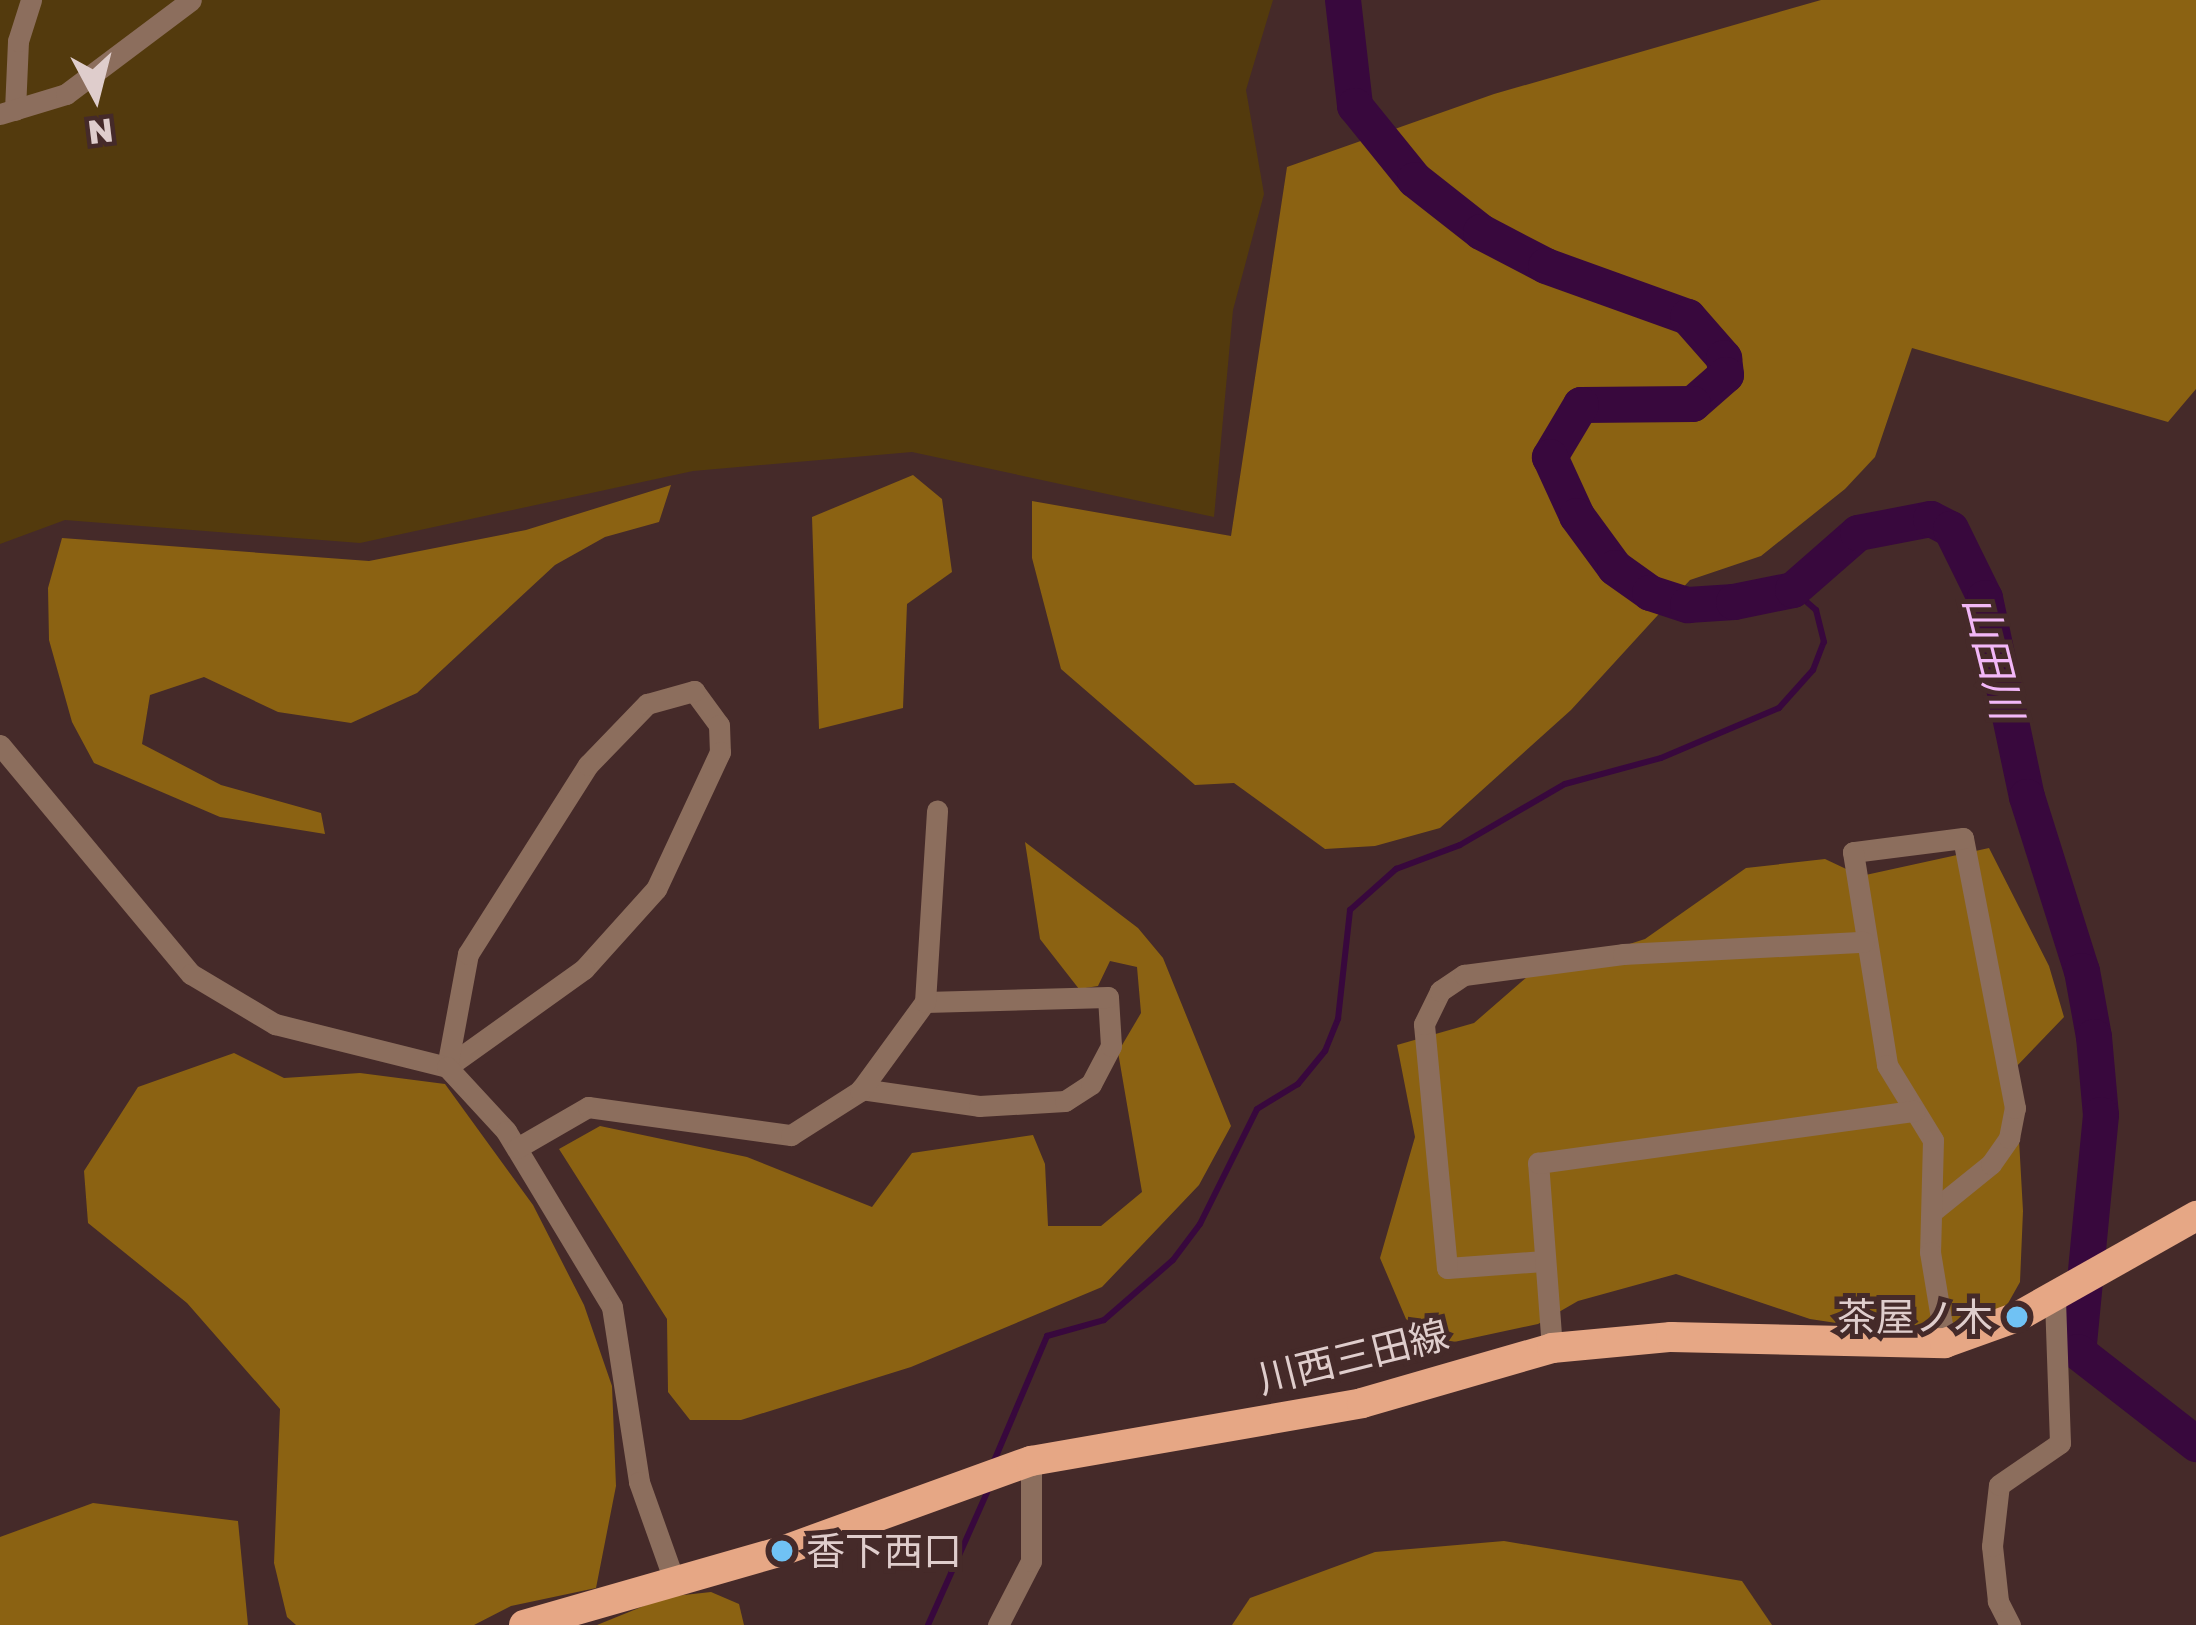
<!DOCTYPE html>
<meta charset="utf-8">
<style>
body{margin:0}
#map{position:relative;width:2196px;height:1625px;overflow:hidden;background:#452a29;font-family:"Golos Text","Noto Sans JP",sans-serif}
div>[style]{position:absolute}
[style*='--x']{left:calc(var(--x)*1px);top:calc(var(--y)*1px);width:calc(var(--w)*1px);rotate:calc(var(--a)*1deg)}
.green>*{inset:0;background:#533a0d}
.forest>*{inset:0;background:#8b6212}
.stream>*{height:6px;margin:-3px;padding:0 3px;transform-origin:3px;border-radius:3px;background:#38083d}
.river>*{height:36px;margin:-18px;padding:0 18px;transform-origin:18px;border-radius:18px;background:#38083d}
.minor>*{height:21px;margin:-10.5px;padding:0 10.5px;transform-origin:10.5px;border-radius:10.5px;background:#8c6e5d}
.primary>*{height:30px;margin:-15px;padding:0 15px;transform-origin:15px;border-radius:15px;background:#e6a785}
.dots>*{width:33px;height:33px;translate:-50% -50%;box-sizing:border-box;border:6px solid #452a29;border-radius:50%}
span{translate:-50% -50%;white-space:nowrap;text-align:center;line-height:1.15;-webkit-text-stroke:10px #452a29;paint-order:stroke}
.poi-label{font-size:39px;color:#dfcdcc}
.right{translate:-100% -50%;text-align:right}
.left{translate:0 -50%;text-align:left}
.street-label{font-size:39px;color:#dfcdcc}
.water-label{font-size:42px;color:#f2b7f7;font-style:italic}
.north{position:absolute;left:36px;top:36px;width:120px;height:120px;-webkit-text-stroke:9px #452a29;paint-order:stroke;rotate:173deg;font-size:33px;font-weight:700;line-height:48px;text-align:center;color:#dfcdcc}
.north::after{content:'';display:block;margin:auto;width:42px;height:54px;background:#dfcdcc;clip-path:polygon(50% 0,100% 100%,50% 72%,0 100%)}
</style>
<div id="map">
<div class="green">
<div style="clip-path:polygon(0 0,1273px 0,1246px 90px,1264px 194px,1233px 310px,1214px 517px,912px 452px,693px 471px,360px 543px,65px 520px,0 544px)"></div>
</div>
<div class="forest">
<div style="clip-path:polygon(1821px 0,2196px 0,2196px 389px,2168px 422px,1912px 348px,1875px 457px,1845px 489px,1761px 556px,1690px 580px,1571px 710px,1440px 828px,1375px 846px,1325px 849px,1234px 783px,1195px 785px,1061px 669px,1032px 558px,1032px 501px,1231px 536px,1287px 167px,1494px 94px)"></div>
<div style="clip-path:polygon(913px 475px,942px 499px,952px 572px,907px 604px,903px 708px,819px 729px,812px 517px)"></div>
<div style="clip-path:polygon(671px 485px,659px 522px,605px 537px,555px 565px,417px 693px,351px 723px,278px 712px,204px 677px,150px 695px,142px 744px,221px 785px,321px 813px,325px 834px,220px 817px,94px 763px,72px 722px,49px 640px,48px 588px,62px 538px,369px 561px,526px 530px)"></div>
<div style="clip-path:polygon(1025px 842px,1138px 928px,1163px 958px,1231px 1126px,1199px 1185px,1102px 1287px,911px 1367px,741px 1420px,690px 1420px,668px 1392px,667px 1319px,559px 1149px,600px 1126px,747px 1157px,872px 1207px,912px 1153px,1033px 1135px,1045px 1164px,1048px 1226px,1101px 1226px,1142px 1192px,1118px 1052px,1141px 1013px,1137px 967px,1110px 961px,1098px 986px,1079px 989px,1040px 939px)"></div>
<div style="clip-path:polygon(1989px 848px,2049px 966px,2064px 1017px,2015px 1068px,2023px 1211px,2020px 1282px,2002px 1314px,1922px 1336px,1810px 1319px,1676px 1274px,1578px 1301px,1538px 1324px,1440px 1345px,1406px 1319px,1380px 1258px,1415px 1137px,1397px 1045px,1474px 1023px,1527px 977px,1645px 939px,1746px 868px,1825px 859px,1861px 876px)"></div>
<div style="clip-path:polygon(234px 1053px,284px 1078px,360px 1073px,445px 1084px,533px 1205px,584px 1305px,612px 1386px,616px 1486px,596px 1588px,511px 1606px,474px 1625px,296px 1625px,287px 1617px,274px 1563px,280px 1409px,187px 1303px,88px 1223px,84px 1171px,138px 1087px)"></div>
<div style="clip-path:polygon(93px 1503px,238px 1521px,248px 1625px,0 1625px,0 1537px)"></div>
<div style="clip-path:polygon(1504px 1541px,1742px 1581px,1772px 1625px,1232px 1625px,1250px 1598px,1375px 1552px)"></div>
<div style="clip-path:polygon(711px 1592px,739px 1604px,744px 1625px,597px 1625px,666px 1597px)"></div>
</div>
<div class="stream">
<div style="--x:994;--y:1461;--w:136;--a:-67"></div>
<div style="--x:1047;--y:1336;--w:59;--a:-15.7"></div>
<div style="--x:1104;--y:1320;--w:91;--a:-41"></div>
<div style="--x:1173;--y:1260;--w:45;--a:-53.1"></div>
<div style="--x:1200;--y:1224;--w:128;--a:-63.6"></div>
<div style="--x:1257;--y:1109;--w:48;--a:-31.4"></div>
<div style="--x:1298;--y:1084;--w:43;--a:-50.7"></div>
<div style="--x:1325;--y:1051;--w:35;--a:-68"></div>
<div style="--x:1338;--y:1019;--w:110;--a:-83.7"></div>
<div style="--x:1350;--y:910;--w:62;--a:-41.7"></div>
<div style="--x:1396;--y:869;--w:68;--a:-20.6"></div>
<div style="--x:1460;--y:845;--w:121;--a:-30.2"></div>
<div style="--x:1565;--y:784;--w:99;--a:-15.2"></div>
<div style="--x:1661;--y:758;--w:128;--a:-23"></div>
<div style="--x:1779;--y:708;--w:51;--a:-48.2"></div>
<div style="--x:1813;--y:670;--w:30;--a:-69"></div>
<div style="--x:1824;--y:642;--w:33;--a:-104"></div>
<div style="--x:1816;--y:610;--w:30;--a:-139"></div>
<div style="--x:928;--y:1625;--w:152;--a:-66"></div>
</div>
<div class="river">
<div style="--x:1343;--y:0;--w:107;--a:83.5"></div>
<div style="--x:1355;--y:106;--w:95;--a:51"></div>
<div style="--x:1415;--y:180;--w:84;--a:38.2"></div>
<div style="--x:1481;--y:232;--w:73;--a:27.6"></div>
<div style="--x:1546;--y:266;--w:151;--a:19.8"></div>
<div style="--x:1688;--y:317;--w:55;--a:48.7"></div>
<div style="--x:1724;--y:358;--w:17;--a:83"></div>
<div style="--x:1726;--y:375;--w:44;--a:138.7"></div>
<div style="--x:1693;--y:404;--w:112;--a:179.5"></div>
<div style="--x:1581;--y:405;--w:61;--a:120.8"></div>
<div style="--x:1550;--y:457;--w:65;--a:65.4"></div>
<div style="--x:1577;--y:516;--w:64;--a:53.8"></div>
<div style="--x:1615;--y:568;--w:43;--a:35.5"></div>
<div style="--x:1650;--y:593;--w:40;--a:18"></div>
<div style="--x:1688;--y:605;--w:46;--a:-3.7"></div>
<div style="--x:1734;--y:602;--w:60;--a:-11.5"></div>
<div style="--x:1793;--y:590;--w:86;--a:-41.2"></div>
<div style="--x:1858;--y:533;--w:74;--a:-10.9"></div>
<div style="--x:1931;--y:519;--w:22;--a:27"></div>
<div style="--x:1951;--y:529;--w:77;--a:63.8"></div>
<div style="--x:1985;--y:598;--w:203;--a:78.1"></div>
<div style="--x:2027;--y:797;--w:182;--a:72.5"></div>
<div style="--x:2082;--y:971;--w:67;--a:79.7"></div>
<div style="--x:2094;--y:1037;--w:78;--a:84.9"></div>
<div style="--x:2101;--y:1115;--w:238;--a:95.5"></div>
<div style="--x:2078;--y:1352;--w:150;--a:37.9"></div>
</div>
<div class="minor">
<div style="--x:15;--y:110;--w:69;--a:-87.5"></div>
<div style="--x:18;--y:41;--w:43;--a:-72.4"></div>
<div style="--x:0;--y:114;--w:69;--a:-16.9"></div>
<div style="--x:66;--y:94;--w:156;--a:-36.9"></div>
<div style="--x:694;--y:691;--w:42;--a:53.7"></div>
<div style="--x:719;--y:725;--w:27;--a:88"></div>
<div style="--x:720;--y:752;--w:151;--a:115"></div>
<div style="--x:656;--y:889;--w:108;--a:132"></div>
<div style="--x:584;--y:969;--w:168;--a:144.4"></div>
<div style="--x:447;--y:1067;--w:115;--a:-79.5"></div>
<div style="--x:468;--y:954;--w:224;--a:-57.6"></div>
<div style="--x:588;--y:765;--w:85;--a:-46"></div>
<div style="--x:647;--y:704;--w:49;--a:-15.5"></div>
<div style="--x:0;--y:745;--w:298;--a:50.2"></div>
<div style="--x:191;--y:974;--w:98;--a:30.8"></div>
<div style="--x:275;--y:1024;--w:177;--a:14"></div>
<div style="--x:447;--y:1067;--w:87;--a:47.3"></div>
<div style="--x:506;--y:1131;--w:205;--a:58.9"></div>
<div style="--x:612;--y:1307;--w:177;--a:81.2"></div>
<div style="--x:639;--y:1482;--w:107;--a:70.4"></div>
<div style="--x:861;--y:1089;--w:119;--a:8.2"></div>
<div style="--x:979;--y:1106;--w:86;--a:-3.3"></div>
<div style="--x:1065;--y:1101;--w:31;--a:-33"></div>
<div style="--x:1091;--y:1084;--w:43;--a:-62.2"></div>
<div style="--x:1111;--y:1046;--w:49;--a:-93.5"></div>
<div style="--x:1108;--y:997;--w:183;--a:178.4"></div>
<div style="--x:517;--y:1148;--w:82;--a:-30"></div>
<div style="--x:588;--y:1107;--w:205;--a:7.9"></div>
<div style="--x:791;--y:1135;--w:82;--a:-32.5"></div>
<div style="--x:860;--y:1091;--w:110;--a:-53.9"></div>
<div style="--x:925;--y:1002;--w:192;--a:-86.4"></div>
<div style="--x:1934;--y:1210;--w:73;--a:-38.9"></div>
<div style="--x:1991;--y:1164;--w:32;--a:-55"></div>
<div style="--x:2009;--y:1138;--w:31;--a:-79"></div>
<div style="--x:2015;--y:1108;--w:275;--a:-100.9"></div>
<div style="--x:1963;--y:838;--w:111;--a:172.7"></div>
<div style="--x:1853;--y:852;--w:216;--a:80.9"></div>
<div style="--x:1887;--y:1065;--w:88;--a:58.5"></div>
<div style="--x:1933;--y:1140;--w:112;--a:91.5"></div>
<div style="--x:1930;--y:1252;--w:92;--a:80.6"></div>
<div style="--x:1543;--y:1261;--w:96;--a:175.8"></div>
<div style="--x:1447;--y:1268;--w:245;--a:-95.4"></div>
<div style="--x:1424;--y:1024;--w:37;--a:-64"></div>
<div style="--x:1440;--y:991;--w:29;--a:-34"></div>
<div style="--x:1464;--y:975;--w:160;--a:-7.5"></div>
<div style="--x:1623;--y:954;--w:241;--a:-2.9"></div>
<div style="--x:1552;--y:1348;--w:186;--a:-94.3"></div>
<div style="--x:1538;--y:1163;--w:380;--a:-7.9"></div>
<div style="--x:998;--y:1625;--w:72;--a:-62.7"></div>
<div style="--x:1031;--y:1561;--w:100;--a:-90"></div>
<div style="--x:2010;--y:1625;--w:27;--a:-117"></div>
<div style="--x:1998;--y:1601;--w:55;--a:-96.2"></div>
<div style="--x:1992;--y:1546;--w:61;--a:-83.5"></div>
<div style="--x:1999;--y:1485;--w:74;--a:-34.5"></div>
<div style="--x:2060;--y:1443;--w:146;--a:-92"></div>
</div>
<div class="primary">
<div style="--x:524;--y:1625;--w:268;--a:-16"></div>
<div style="--x:782;--y:1551;--w:265;--a:-19.9"></div>
<div style="--x:1031;--y:1461;--w:336;--a:-9.9"></div>
<div style="--x:1362;--y:1403;--w:198;--a:-16.1"></div>
<div style="--x:1552;--y:1348;--w:120;--a:-5.3"></div>
<div style="--x:1671;--y:1337;--w:274;--a:1.3"></div>
<div style="--x:1945;--y:1343;--w:77;--a:-19.9"></div>
<div style="--x:2017;--y:1317;--w:206;--a:-29.4"></div>
</div>
<div class="dots">
<div style="left:2017px;top:1317px;background:#70c2f4"></div>
<div style="left:782px;top:1551px;background:#70c2f4"></div>
</div>
<div class="poi-label">
<span class="right" style="left:1993px;top:1317px">茶屋ノ木</span>
<span class="left" style="left:806px;top:1551px">香下西口</span>
</div>
<div class="street-label">
<span style="left:1353px;top:1357px;rotate:-14deg">川西三田線</span>
</div>
<div class="water-label">
<span style="left:1994px;top:657px;rotate:76deg">山田川</span>
</div>
<div class="north">N</div>
</div>
